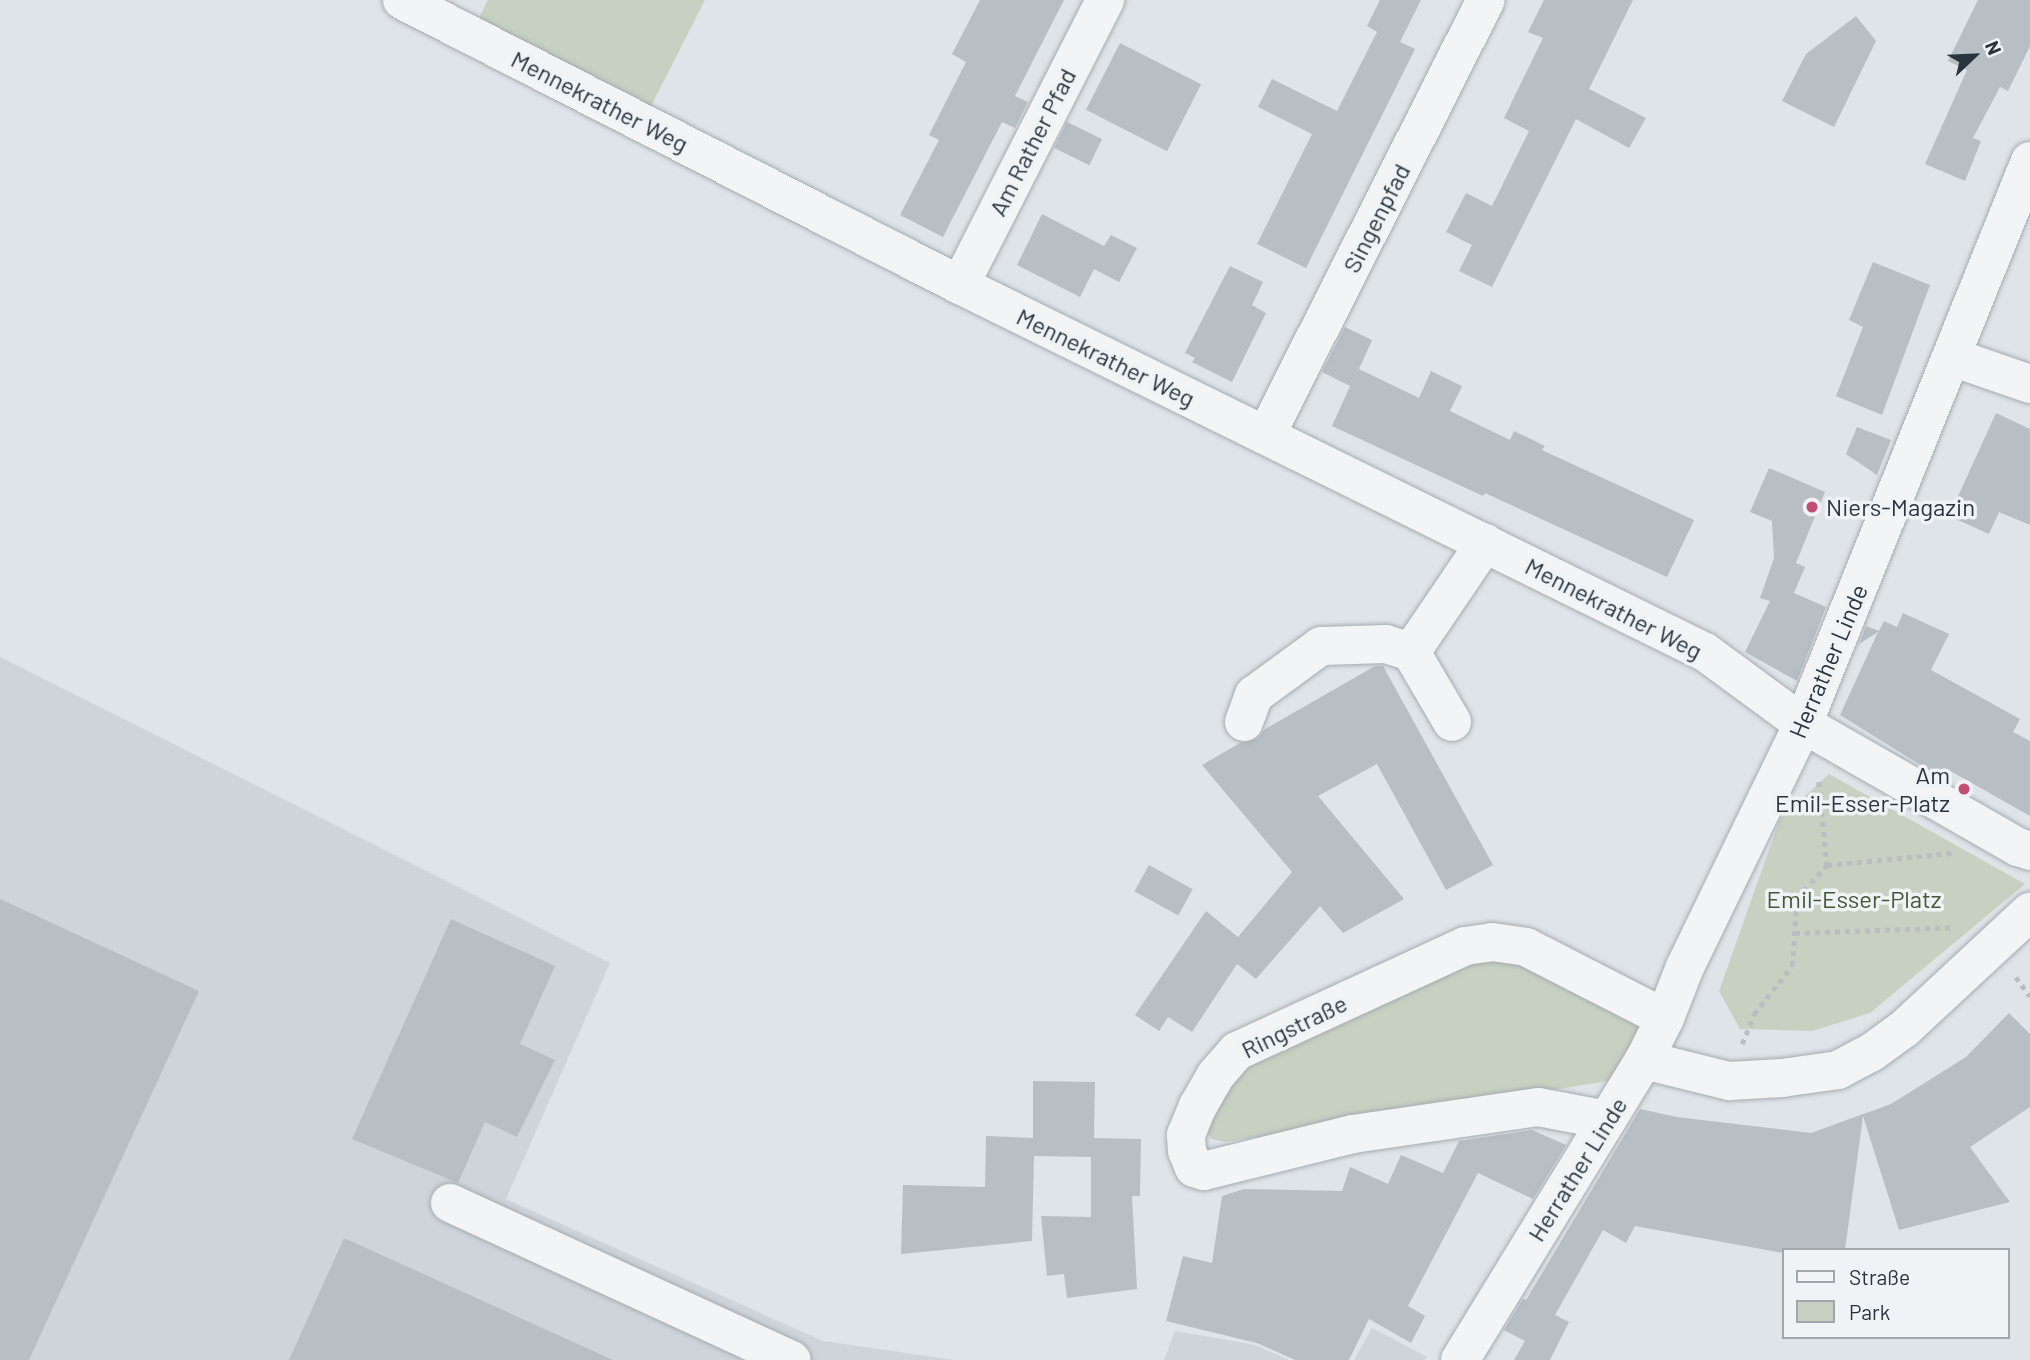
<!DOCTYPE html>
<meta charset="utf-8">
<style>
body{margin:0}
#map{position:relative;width:2030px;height:1360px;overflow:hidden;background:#dfe4e8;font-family:Barlow,sans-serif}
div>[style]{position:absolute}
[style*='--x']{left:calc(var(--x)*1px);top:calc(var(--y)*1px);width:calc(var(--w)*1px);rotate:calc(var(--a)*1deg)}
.built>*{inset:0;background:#ced4d9}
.green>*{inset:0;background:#c8d1c1}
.building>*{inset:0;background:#b7bec4;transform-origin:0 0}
.path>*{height:4.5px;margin-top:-2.25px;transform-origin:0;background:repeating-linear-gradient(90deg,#babec2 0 5px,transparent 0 10px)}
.roads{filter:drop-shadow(0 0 2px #a5acb2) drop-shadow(0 0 2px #a5acb2)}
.minor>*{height:38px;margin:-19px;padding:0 19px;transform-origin:19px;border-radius:19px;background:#f2f4f6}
.dots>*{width:19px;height:19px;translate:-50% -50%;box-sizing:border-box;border:4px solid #eff3f5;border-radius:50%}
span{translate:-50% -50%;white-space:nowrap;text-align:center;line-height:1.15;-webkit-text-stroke:7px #eff3f5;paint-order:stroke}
.street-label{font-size:24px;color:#29343e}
.poi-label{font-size:24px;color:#29343e}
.left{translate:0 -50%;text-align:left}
.right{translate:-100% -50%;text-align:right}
.park-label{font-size:24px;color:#435837}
.legend{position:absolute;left:1782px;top:1248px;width:228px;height:91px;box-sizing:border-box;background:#eff3f5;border:2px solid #a0a7ac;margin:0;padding:9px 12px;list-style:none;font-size:21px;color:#29343e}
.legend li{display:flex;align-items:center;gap:14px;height:35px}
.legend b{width:35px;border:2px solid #a0a7ac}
.north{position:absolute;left:1939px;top:21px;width:70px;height:70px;-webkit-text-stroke:5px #eff3f5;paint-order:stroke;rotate:67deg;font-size:19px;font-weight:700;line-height:28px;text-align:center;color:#29343e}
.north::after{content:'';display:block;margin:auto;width:24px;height:32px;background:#29343e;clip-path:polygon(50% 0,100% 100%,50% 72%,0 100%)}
</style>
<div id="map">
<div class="built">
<div style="clip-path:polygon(0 657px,610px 963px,506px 1199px,823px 1341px,955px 1360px,0 1360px)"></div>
<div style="clip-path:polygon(1372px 1328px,1427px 1357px,1425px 1360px,1354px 1360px)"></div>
<div style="clip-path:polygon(1175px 1331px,1255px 1345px,1289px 1360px,1164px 1360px)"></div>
</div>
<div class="green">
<div style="clip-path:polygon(488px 0,705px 0,648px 112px,475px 26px)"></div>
<div style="clip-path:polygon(1829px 774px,2025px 884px,1870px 1013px,1812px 1031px,1740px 1029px,1719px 991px,1780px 819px)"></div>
<div style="clip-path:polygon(1499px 961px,1525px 965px,1643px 1024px,1621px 1079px,1225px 1142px,1212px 1139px,1204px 1131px,1226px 1076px,1465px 962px)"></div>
</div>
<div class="building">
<div style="clip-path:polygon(980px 0,1064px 0,1015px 96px,1028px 102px,1015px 128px,1002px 122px,943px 237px,900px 215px,939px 140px,929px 135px,966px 62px,952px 54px)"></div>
<div style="clip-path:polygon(1380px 0,1421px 0,1400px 42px,1415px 49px,1306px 268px,1257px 244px,1312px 134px,1258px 107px,1272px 79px,1337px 111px,1377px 32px,1367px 26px)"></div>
<div style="clip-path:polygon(1544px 0,1633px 0,1589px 89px,1646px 118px,1629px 148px,1576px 119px,1492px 287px,1459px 271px,1472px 245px,1446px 232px,1466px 193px,1492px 206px,1529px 131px,1504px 118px,1543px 38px,1528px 32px)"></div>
<div style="clip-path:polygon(1978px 0,2030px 0,2030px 46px,2008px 91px,2000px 87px,1973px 138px,1981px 141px,1965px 181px,1925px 164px,1967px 70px,1948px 61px)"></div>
<div style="clip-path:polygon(1856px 16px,1876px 41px,1834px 127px,1782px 101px,1806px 54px)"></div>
<div style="left:1120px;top:43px;width:91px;height:75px;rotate:27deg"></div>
<div style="left:1067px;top:122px;width:39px;height:29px;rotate:26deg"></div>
<div style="clip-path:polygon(1042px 214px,1104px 246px,1111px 235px,1137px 248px,1119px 282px,1094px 269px,1080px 297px,1017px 265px)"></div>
<div style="clip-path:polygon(1873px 262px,1930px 285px,1882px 415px,1836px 396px,1863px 327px,1849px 320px)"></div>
<div style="clip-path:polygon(1230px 266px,1263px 282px,1252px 305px,1266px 313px,1232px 382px,1192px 362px,1195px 358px,1185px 353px)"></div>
<div style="clip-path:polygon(1345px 327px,1372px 340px,1359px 369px,1419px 398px,1431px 371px,1462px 386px,1450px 411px,1510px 440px,1514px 431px,1545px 446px,1542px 450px,1694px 520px,1667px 577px,1485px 493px,1483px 496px,1332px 426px,1350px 386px,1322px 372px)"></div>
<div style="clip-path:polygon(1996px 413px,2030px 429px,2030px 525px,1999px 512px,1989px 534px,1949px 516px)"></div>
<div style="clip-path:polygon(1857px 427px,1891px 440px,1877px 475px,1846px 454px)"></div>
<div style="clip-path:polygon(1769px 468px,1825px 492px,1796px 563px,1805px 567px,1794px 593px,1826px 607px,1797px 681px,1745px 652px,1770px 601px,1760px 598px,1774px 558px,1772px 521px,1750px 512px)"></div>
<div style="clip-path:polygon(1903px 613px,1949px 634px,1931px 670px,2020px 719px,2013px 732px,2030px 741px,2030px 816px,1947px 769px,1940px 777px,1840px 715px,1878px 632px,1859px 644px,1866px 626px,1879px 631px,1884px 621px,1897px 627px)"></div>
<div style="clip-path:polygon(1375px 666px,1383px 666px,1493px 865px,1446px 890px,1377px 764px,1318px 796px,1404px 899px,1343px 933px,1320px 906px,1256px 979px,1237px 964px,1192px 1032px,1168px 1017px,1159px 1031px,1135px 1015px,1206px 911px,1238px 937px,1292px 872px,1202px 765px,1240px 743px,1257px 739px,1265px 729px)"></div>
<div style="left:1149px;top:865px;width:50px;height:30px;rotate:29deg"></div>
<div style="clip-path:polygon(0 899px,199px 991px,29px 1360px,0 1360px)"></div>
<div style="clip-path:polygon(451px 919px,555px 966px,520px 1044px,555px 1060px,517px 1137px,485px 1122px,458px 1183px,352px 1139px)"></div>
<div style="clip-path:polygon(2009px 1013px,2030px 1034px,2030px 1107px,1970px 1147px,2010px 1202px,1899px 1230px,1863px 1116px,1845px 1250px,1783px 1250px,1783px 1253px,1635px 1226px,1626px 1243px,1603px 1230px,1555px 1315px,1569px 1322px,1550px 1360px,1514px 1360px,1525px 1341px,1504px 1330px,1523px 1299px,1526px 1300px,1640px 1109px,1677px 1117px,1811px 1133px,1891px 1104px,1966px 1057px)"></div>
<div style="clip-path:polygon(1033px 1081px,1095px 1082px,1094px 1138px,1141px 1139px,1140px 1196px,1132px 1196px,1137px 1289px,1067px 1298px,1064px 1274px,1047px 1276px,1041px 1216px,1091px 1217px,1091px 1157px,1034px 1156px,1032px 1241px,901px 1254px,903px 1185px,985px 1187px,986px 1136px,1033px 1138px)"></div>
<div style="clip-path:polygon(1532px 1130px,1566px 1145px,1533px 1199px,1478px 1173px,1408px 1306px,1425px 1316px,1411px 1343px,1369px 1319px,1349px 1360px,1295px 1360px,1257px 1343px,1166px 1321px,1183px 1256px,1212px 1263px,1222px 1196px,1244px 1189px,1342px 1191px,1350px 1167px,1388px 1184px,1401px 1155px,1443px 1173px,1459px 1141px)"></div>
<div style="clip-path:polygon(344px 1238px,613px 1360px,289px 1360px)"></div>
</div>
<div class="path">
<div style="--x:1819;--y:782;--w:83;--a:84.5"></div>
<div style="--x:1795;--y:933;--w:160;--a:-2.1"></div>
<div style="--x:2016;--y:977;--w:24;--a:54"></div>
<div style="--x:1742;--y:1044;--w:32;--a:-68"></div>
<div style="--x:1754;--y:1014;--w:61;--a:-51.6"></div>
<div style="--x:1792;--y:966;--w:68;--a:-85.8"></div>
<div style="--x:1797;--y:898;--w:45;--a:-47.7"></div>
<div style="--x:1827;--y:865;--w:125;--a:-5.5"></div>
</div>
<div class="roads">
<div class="minor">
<div style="--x:402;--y:0;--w:627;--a:27.06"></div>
<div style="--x:960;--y:285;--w:830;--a:26.23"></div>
<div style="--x:1705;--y:652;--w:122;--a:36.3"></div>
<div style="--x:1803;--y:724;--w:248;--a:29.8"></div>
<div style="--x:2018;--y:847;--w:13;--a:18"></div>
<div style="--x:960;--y:285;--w:320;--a:-63"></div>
<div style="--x:1952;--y:357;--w:83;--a:19.1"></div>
<div style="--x:1266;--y:435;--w:487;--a:-63.2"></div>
<div style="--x:1411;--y:652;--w:132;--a:-55.8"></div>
<div style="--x:1244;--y:722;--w:29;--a:-70"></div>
<div style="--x:1254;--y:695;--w:83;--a:-36.2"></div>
<div style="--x:1321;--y:646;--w:65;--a:-1.8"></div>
<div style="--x:1386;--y:644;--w:26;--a:18"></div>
<div style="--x:1411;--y:652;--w:81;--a:59.6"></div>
<div style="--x:1644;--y:1060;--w:88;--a:13.9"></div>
<div style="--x:1729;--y:1081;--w:53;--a:-3.2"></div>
<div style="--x:1782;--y:1078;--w:57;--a:-8.1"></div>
<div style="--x:1838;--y:1070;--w:38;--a:-28"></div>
<div style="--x:1872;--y:1052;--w:41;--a:-36"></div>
<div style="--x:1905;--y:1028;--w:171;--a:-42.9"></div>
<div style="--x:1607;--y:1120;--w:70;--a:-169.3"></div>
<div style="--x:1538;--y:1107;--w:187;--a:171.7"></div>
<div style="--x:1353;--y:1134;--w:154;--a:166.1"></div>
<div style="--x:1204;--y:1171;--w:10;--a:-163"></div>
<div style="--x:1194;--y:1168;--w:18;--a:-112"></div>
<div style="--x:1187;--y:1151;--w:16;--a:-94"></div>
<div style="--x:1186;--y:1135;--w:31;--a:-68"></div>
<div style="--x:1198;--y:1106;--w:34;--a:-60"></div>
<div style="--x:1215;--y:1076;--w:33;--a:-49"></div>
<div style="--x:1237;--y:1051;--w:251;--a:-24.7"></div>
<div style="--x:1465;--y:946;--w:27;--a:-8"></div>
<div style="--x:1492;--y:942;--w:34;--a:8"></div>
<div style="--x:1526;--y:947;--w:156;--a:27.1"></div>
<div style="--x:450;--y:1203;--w:376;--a:24.7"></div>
<div style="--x:1460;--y:1360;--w:352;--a:-58.5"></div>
<div style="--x:1644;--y:1060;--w:47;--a:-63.4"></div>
<div style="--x:1665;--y:1018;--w:55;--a:-68.6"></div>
<div style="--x:1685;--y:967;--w:270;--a:-64.1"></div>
<div style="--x:1803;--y:724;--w:607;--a:-68.04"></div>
</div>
</div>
<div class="dots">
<div style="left:1812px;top:507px;background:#c54c73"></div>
<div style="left:1964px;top:789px;background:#c54c73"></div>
</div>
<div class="street-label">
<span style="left:600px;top:101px;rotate:27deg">Mennekrather Weg</span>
<span style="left:1032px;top:142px;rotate:-63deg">Am Rather Pfad</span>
<span style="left:1376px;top:218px;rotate:-63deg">Singenpfad</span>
<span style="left:1106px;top:357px;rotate:26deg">Mennekrather Weg</span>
<span style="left:1614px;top:608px;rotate:27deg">Mennekrather Weg</span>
<span style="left:1828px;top:661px;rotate:-67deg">Herrather Linde</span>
<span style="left:1294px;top:1026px;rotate:-26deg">Ringstraße</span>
<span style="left:1577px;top:1169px;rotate:-58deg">Herrather Linde</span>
</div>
<div class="poi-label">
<span class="left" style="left:1826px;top:507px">Niers-Magazin</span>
<span class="right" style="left:1950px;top:789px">Am<br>Emil-Esser-Platz</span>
</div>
<div class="park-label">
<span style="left:1854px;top:899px">Emil-Esser-Platz</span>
</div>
<ul class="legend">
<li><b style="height:9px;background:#f2f4f6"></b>Straße</li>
<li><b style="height:19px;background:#c8d1c1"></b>Park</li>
</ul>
<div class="north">N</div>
</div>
